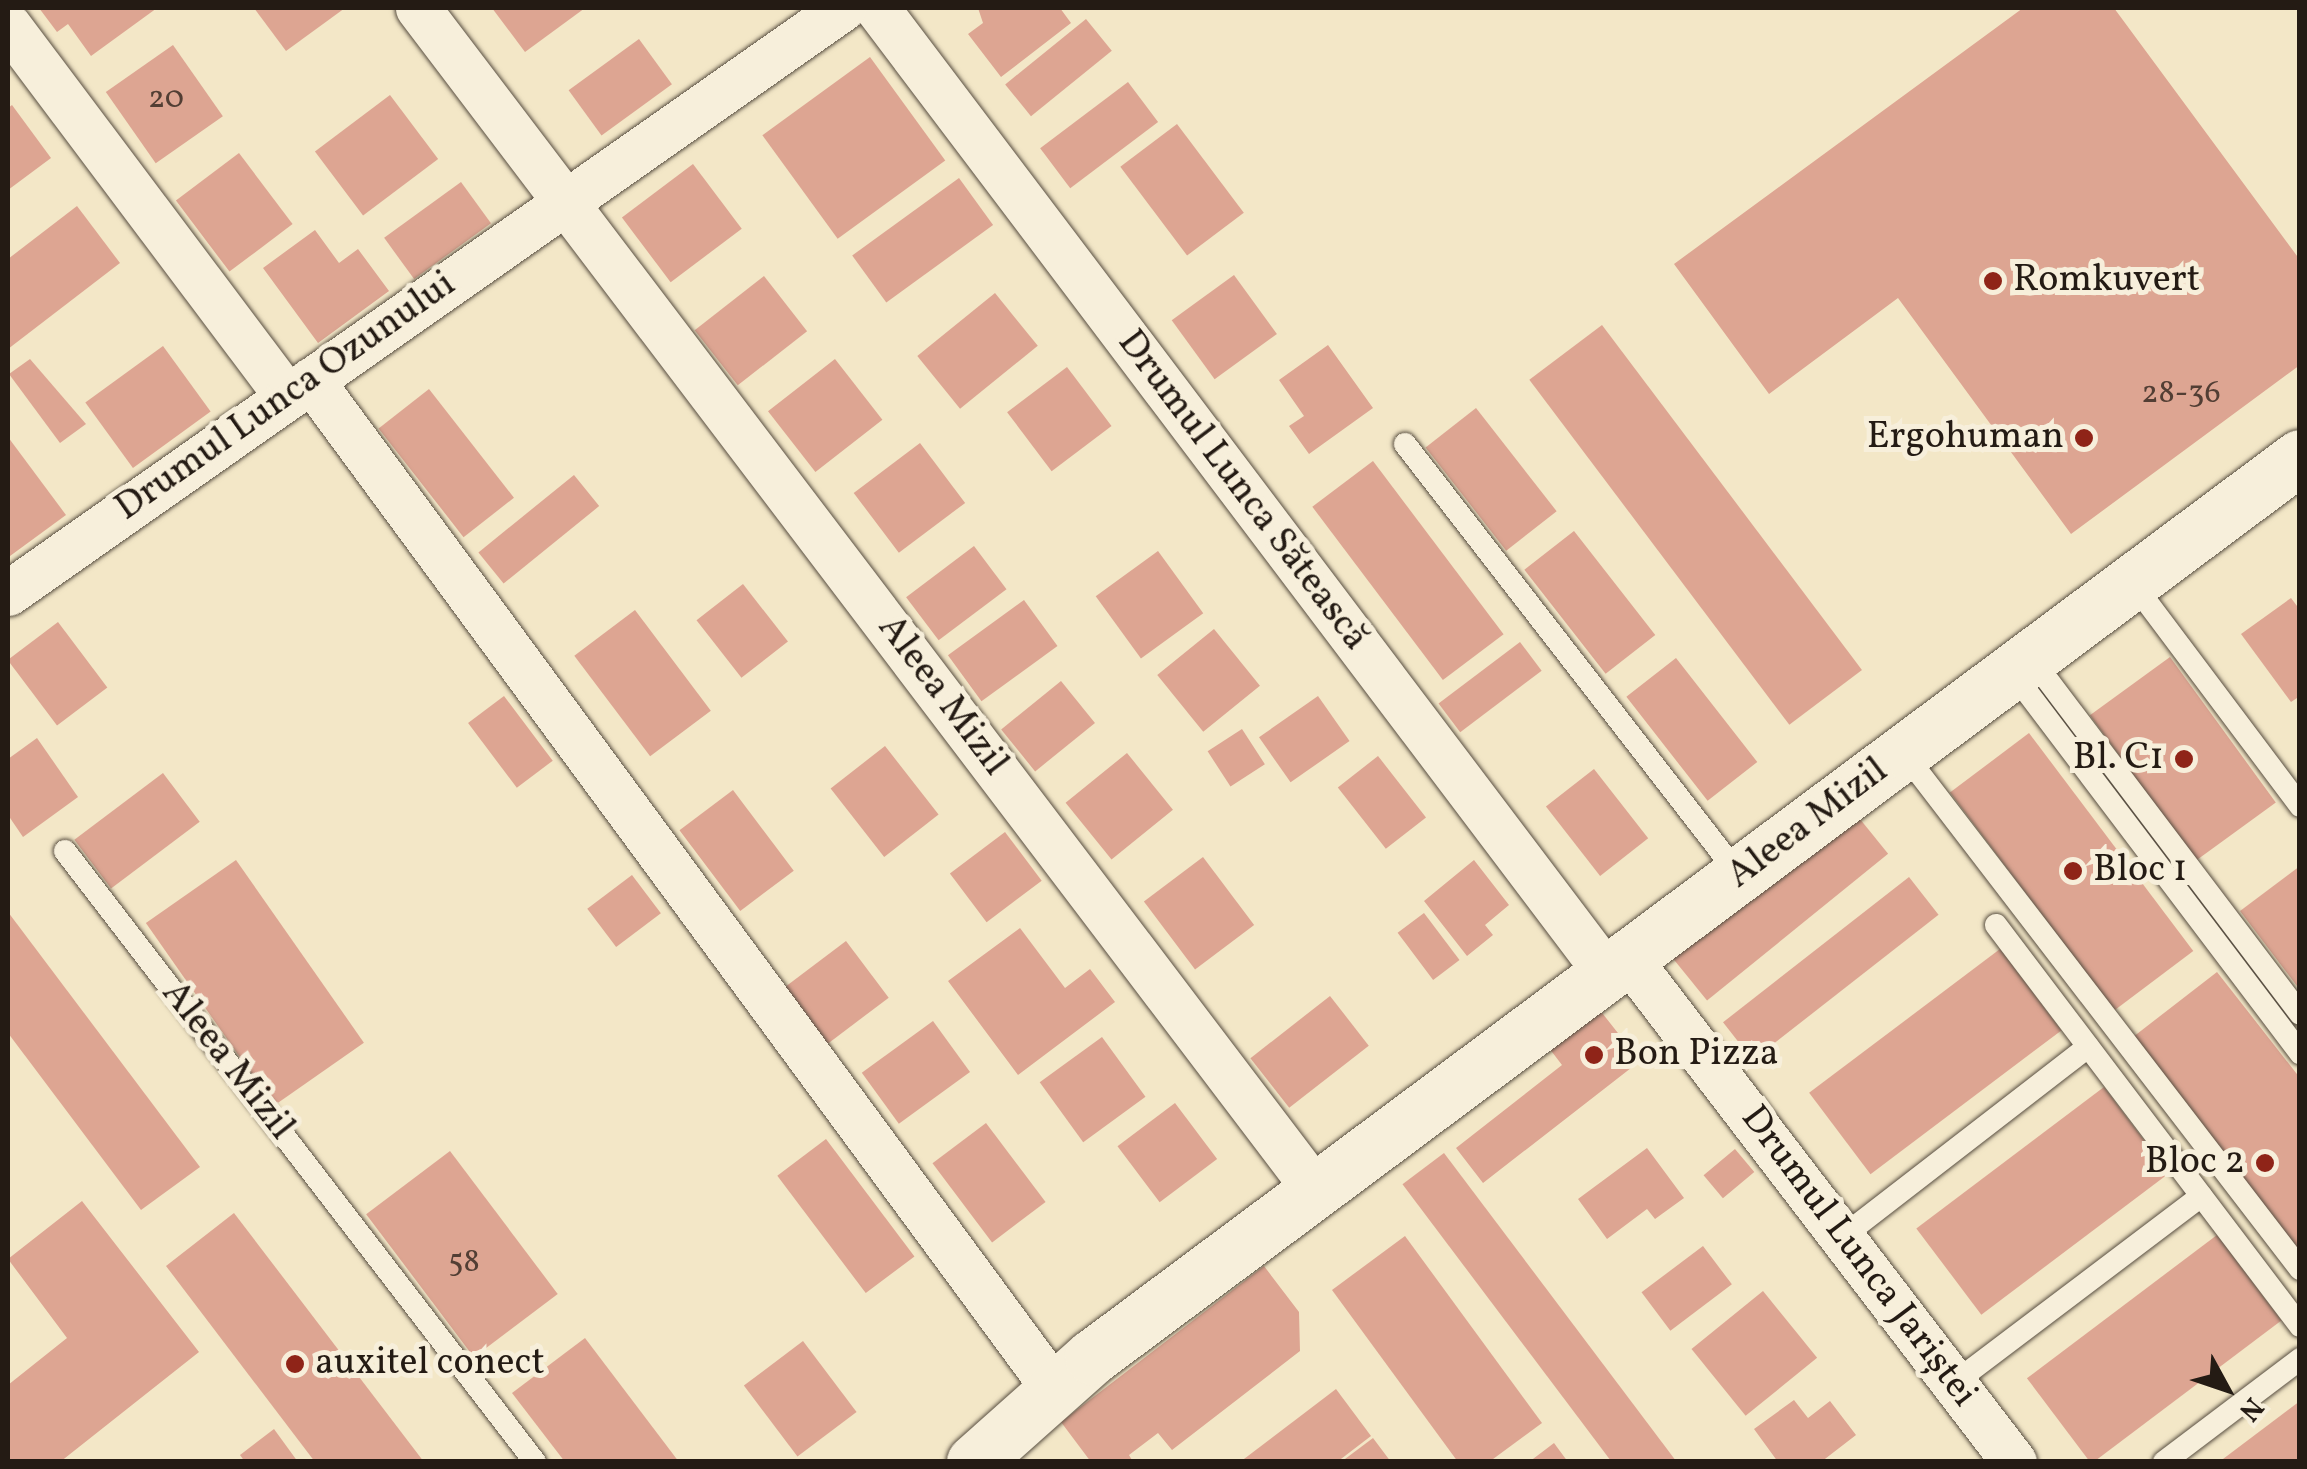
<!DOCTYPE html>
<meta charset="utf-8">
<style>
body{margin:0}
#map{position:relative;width:2307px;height:1469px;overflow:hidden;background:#f3e7c7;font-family:Vollkorn,serif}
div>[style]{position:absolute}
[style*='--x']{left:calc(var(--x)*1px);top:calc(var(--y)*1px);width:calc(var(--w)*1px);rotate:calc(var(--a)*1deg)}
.building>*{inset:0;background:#dda592;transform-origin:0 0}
.roads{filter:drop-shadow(0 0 2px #584e41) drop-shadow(0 0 2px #584e41)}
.lane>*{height:22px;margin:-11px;padding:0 11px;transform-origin:11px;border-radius:11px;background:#f7efdb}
.street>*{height:45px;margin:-22.5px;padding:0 22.5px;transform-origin:22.5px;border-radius:22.5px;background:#f7efdb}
.secondary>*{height:55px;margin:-27.5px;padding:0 27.5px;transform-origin:27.5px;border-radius:27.5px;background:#f7efdb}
.dots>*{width:28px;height:28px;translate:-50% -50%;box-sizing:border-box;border:5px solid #f7efdb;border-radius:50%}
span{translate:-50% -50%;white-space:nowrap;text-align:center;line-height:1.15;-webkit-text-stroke:10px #f7efdb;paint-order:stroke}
.number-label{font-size:32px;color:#523e34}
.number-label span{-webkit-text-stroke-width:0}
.poi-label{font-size:38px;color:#241b14}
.left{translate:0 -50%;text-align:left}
.right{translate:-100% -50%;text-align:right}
.street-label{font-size:38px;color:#241b14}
.frame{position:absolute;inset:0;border:10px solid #241b14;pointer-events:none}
.north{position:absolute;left:2177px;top:1339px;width:100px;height:100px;-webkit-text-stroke:8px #f7efdb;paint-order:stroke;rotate:130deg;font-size:28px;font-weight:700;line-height:40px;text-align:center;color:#241b14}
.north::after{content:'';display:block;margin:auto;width:35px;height:45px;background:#241b14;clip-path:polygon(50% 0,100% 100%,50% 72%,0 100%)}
</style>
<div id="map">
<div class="building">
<div style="clip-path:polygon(39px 8px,157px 8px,91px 56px,68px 24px,57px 32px)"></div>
<div style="clip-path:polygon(254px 8px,345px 8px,286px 51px)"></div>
<div style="clip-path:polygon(492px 8px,585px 8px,525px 52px)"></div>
<div style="clip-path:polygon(978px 8px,1060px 8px,1071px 23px,1001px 77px,968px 34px,983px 23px)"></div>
<div style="clip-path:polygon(2023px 8px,2114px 8px,2300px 260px,2300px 365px,2071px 534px,1898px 298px,1769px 394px,1674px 264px)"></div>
<div style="left:1086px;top:19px;width:41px;height:104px;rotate:51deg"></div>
<div style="left:639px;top:39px;width:56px;height:87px;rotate:54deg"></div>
<div style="left:173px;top:45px;width:87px;height:82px;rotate:55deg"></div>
<div style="left:870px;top:57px;width:128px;height:133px;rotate:54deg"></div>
<div style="left:1128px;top:82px;width:50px;height:110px;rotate:53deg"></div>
<div style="left:390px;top:95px;width:80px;height:94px;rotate:53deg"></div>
<div style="clip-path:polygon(12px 105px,51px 158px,8px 190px,8px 108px)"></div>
<div style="left:1177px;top:124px;width:111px;height:71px;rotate:53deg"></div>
<div style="left:239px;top:153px;width:89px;height:79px;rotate:53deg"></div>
<div style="left:693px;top:164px;width:81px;height:89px;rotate:53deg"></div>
<div style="left:959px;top:178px;width:58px;height:132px;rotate:54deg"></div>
<div style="left:461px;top:182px;width:51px;height:95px;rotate:54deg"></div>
<div style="clip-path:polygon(77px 206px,120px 263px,8px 349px,8px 259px)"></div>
<div style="clip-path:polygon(315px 230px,339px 263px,358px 249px,389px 291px,318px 343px,263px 268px)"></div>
<div style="left:1234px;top:275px;width:73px;height:77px;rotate:54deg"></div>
<div style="left:764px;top:276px;width:70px;height:88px;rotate:52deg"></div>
<div style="left:995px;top:293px;width:68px;height:100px;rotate:51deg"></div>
<div style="left:1602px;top:325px;width:432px;height:91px;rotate:53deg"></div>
<div style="clip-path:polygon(1328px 345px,1373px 408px,1309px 454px,1289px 426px,1304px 416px,1279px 380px)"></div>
<div style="left:163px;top:346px;width:81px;height:96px;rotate:54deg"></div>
<div style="clip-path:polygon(30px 359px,86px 424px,60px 443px,9px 374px)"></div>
<div style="left:835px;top:359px;width:77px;height:85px;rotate:52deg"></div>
<div style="left:1067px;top:367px;width:74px;height:75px;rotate:53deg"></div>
<div style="left:429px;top:389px;width:138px;height:64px;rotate:52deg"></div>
<div style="left:1476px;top:408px;width:131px;height:64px;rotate:52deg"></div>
<div style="clip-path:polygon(8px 437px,66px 515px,10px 556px,8px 552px)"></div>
<div style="left:920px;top:443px;width:75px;height:83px;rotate:53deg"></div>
<div style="left:1373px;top:461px;width:217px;height:76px;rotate:53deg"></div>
<div style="left:574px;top:475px;width:40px;height:123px;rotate:51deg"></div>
<div style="left:1574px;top:531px;width:132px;height:63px;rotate:52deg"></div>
<div style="left:974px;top:546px;width:54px;height:85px;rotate:53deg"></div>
<div style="left:1158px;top:551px;width:77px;height:77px;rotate:54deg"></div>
<div style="left:743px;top:584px;width:73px;height:59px;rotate:52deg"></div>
<div style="clip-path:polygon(2291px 598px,2300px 610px,2300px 696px,2291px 702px,2241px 634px)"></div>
<div style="left:1024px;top:600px;width:57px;height:94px;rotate:54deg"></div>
<div style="left:635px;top:610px;width:126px;height:76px;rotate:53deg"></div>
<div style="left:58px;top:622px;width:82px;height:63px;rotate:53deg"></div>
<div style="left:1214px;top:629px;width:73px;height:73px;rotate:51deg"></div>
<div style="left:1520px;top:642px;width:36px;height:102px;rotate:53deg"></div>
<div style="left:2170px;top:657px;width:180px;height:99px;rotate:54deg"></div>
<div style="left:1676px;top:658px;width:132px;height:63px;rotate:52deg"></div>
<div style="left:1061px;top:681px;width:54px;height:77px;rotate:51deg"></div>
<div style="left:504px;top:696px;width:81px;height:45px;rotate:53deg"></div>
<div style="left:1318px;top:696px;width:55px;height:72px;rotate:55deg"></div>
<div style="left:1242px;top:729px;width:42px;height:41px;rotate:57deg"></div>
<div style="left:2029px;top:733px;width:273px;height:99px;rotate:53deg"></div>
<div style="clip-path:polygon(37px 738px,78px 797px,23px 837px,8px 815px,8px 759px)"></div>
<div style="left:885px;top:746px;width:87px;height:69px;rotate:52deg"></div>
<div style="left:1127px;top:753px;width:73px;height:79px;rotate:51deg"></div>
<div style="left:1378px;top:756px;width:78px;height:51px;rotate:52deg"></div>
<div style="left:1594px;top:769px;width:88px;height:61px;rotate:52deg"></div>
<div style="left:163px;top:773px;width:61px;height:111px;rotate:53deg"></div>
<div style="left:733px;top:790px;width:101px;height:67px;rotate:53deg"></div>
<div style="left:1851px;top:808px;width:59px;height:233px;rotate:51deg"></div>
<div style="left:1005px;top:832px;width:61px;height:69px;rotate:53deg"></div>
<div style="left:1203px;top:857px;width:85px;height:74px;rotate:53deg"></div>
<div style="left:236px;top:860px;width:223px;height:110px;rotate:55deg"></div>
<div style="clip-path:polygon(1474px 860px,1509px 905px,1485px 925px,1493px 935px,1467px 956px,1424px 901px)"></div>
<div style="clip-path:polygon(2300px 866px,2300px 990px,2240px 911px)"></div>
<div style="left:632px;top:875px;width:48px;height:56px;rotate:53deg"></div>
<div style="left:1909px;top:877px;width:48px;height:236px;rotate:52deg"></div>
<div style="clip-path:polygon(8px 912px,200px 1167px,141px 1210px,8px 1033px)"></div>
<div style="left:1424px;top:913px;width:59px;height:33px;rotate:53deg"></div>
<div style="clip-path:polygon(1020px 928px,1065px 988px,1090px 969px,1115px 1002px,1018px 1075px,948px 981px)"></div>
<div style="left:846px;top:941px;width:71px;height:78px;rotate:53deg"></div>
<div style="left:2000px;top:949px;width:102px;height:239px;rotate:53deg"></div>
<div style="clip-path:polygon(2217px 972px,2300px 1078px,2300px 1253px,2133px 1037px)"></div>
<div style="left:1330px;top:996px;width:63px;height:101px;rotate:52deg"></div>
<div style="clip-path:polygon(1599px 1009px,1640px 1061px,1483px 1183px,1456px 1148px,1562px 1065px,1549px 1048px)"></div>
<div style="left:933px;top:1021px;width:63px;height:88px;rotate:54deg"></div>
<div style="left:1102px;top:1037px;width:74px;height:77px;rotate:54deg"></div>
<div style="left:2104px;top:1087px;width:108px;height:235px;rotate:53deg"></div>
<div style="left:1175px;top:1103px;width:70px;height:72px;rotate:53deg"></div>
<div style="left:986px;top:1123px;width:99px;height:67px;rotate:53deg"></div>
<div style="left:826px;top:1139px;width:147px;height:61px;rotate:53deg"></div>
<div style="clip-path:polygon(1647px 1148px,1684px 1198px,1655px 1219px,1647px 1209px,1607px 1239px,1578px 1199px)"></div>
<div style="left:1735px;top:1149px;width:30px;height:41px;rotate:50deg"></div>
<div style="left:450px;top:1151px;width:179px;height:105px;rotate:53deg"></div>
<div style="left:1444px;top:1153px;width:389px;height:52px;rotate:53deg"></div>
<div style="clip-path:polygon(82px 1201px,199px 1352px,60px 1462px,8px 1462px,8px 1385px,67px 1338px,8px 1259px)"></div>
<div style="clip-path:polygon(234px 1213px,424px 1462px,315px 1462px,166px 1266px)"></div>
<div style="left:2217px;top:1235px;width:107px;height:238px;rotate:53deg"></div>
<div style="clip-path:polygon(1405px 1236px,1542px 1423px,1489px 1462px,1458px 1462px,1332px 1290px)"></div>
<div style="left:1703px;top:1246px;width:48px;height:77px;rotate:53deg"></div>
<div style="clip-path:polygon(1264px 1266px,1299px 1312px,1300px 1351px,1172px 1450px,1158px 1433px,1129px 1455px,1133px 1462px,1091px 1462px,1061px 1422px)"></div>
<div style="left:1763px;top:1291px;width:86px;height:92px;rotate:51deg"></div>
<div style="clip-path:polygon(585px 1338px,679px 1462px,565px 1462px,512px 1393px)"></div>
<div style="left:803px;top:1341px;width:89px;height:74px;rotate:53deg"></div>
<div style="clip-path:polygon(1336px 1389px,1371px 1436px,1337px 1462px,1240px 1462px)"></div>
<div style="clip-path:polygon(1794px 1400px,1808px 1418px,1830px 1401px,1856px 1435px,1821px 1462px,1778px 1462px,1754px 1429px)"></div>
<div style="clip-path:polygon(2300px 1401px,2300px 1462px,2219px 1462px)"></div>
<div style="clip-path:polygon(274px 1429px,298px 1462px,245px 1462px,240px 1455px)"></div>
<div style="clip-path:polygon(1373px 1438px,1391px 1462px,1341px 1462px)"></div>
<div style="clip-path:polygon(1554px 1443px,1568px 1462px,1529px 1462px)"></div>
</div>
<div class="roads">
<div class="lane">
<div style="--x:1405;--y:444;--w:545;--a:52.23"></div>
<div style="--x:2132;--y:582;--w:280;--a:53.1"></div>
<div style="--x:2031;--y:658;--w:446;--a:52.9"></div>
<div style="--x:2012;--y:672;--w:478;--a:52.9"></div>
<div style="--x:1903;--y:752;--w:652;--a:52.48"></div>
<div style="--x:65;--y:851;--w:771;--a:52.43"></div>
<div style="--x:1996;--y:925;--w:503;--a:52.83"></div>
<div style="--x:1842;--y:1237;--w:311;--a:-37.7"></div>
<div style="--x:1954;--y:1383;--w:310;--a:-37.1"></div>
<div style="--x:2164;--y:1462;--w:171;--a:-37.1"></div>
</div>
<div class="street">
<div style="--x:418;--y:8;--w:1485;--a:52.8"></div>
<div style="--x:877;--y:8;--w:1211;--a:52.92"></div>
<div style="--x:8;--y:25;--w:464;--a:53.1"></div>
<div style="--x:311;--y:380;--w:1253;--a:53.63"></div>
<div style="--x:8;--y:593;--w:1020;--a:-35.02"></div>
<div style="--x:1628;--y:958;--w:635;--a:52.55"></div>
</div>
<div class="secondary">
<div style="--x:974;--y:1462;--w:158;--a:-41.7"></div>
<div style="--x:1092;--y:1357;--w:1506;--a:-36.69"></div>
</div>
</div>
<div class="dots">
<div style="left:1993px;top:281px;background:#8f2418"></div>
<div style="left:2084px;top:438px;background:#8f2418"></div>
<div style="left:2184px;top:759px;background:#8f2418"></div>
<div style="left:2073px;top:871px;background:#8f2418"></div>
<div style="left:1594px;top:1055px;background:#8f2418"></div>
<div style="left:2265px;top:1163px;background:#8f2418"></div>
<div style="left:295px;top:1364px;background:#8f2418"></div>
</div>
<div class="number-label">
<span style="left:166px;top:99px">20</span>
<span style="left:2181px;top:394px">28-36</span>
<span style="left:464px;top:1263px">58</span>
</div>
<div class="poi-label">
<span class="left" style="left:2013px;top:281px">Romkuvert</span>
<span class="right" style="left:2064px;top:438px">Ergohuman</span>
<span class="right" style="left:2164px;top:759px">Bl. C1</span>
<span class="left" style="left:2093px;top:871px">Bloc 1</span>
<span class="left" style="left:1614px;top:1055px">Bon Pizza</span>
<span class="right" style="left:2245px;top:1163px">Bloc 2</span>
<span class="left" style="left:315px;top:1364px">auxitel conect</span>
</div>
<div class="street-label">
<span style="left:286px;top:397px;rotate:-35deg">Drumul Lunca Ozunului</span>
<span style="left:1242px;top:491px;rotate:53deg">Drumul Lunca Sătească</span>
<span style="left:942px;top:696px;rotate:53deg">Aleea Mizil</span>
<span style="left:1808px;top:824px;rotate:-37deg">Aleea Mizil</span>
<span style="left:227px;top:1061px;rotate:52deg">Aleea Mizil</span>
<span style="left:1858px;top:1257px;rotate:53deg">Drumul Lunca Jariștei</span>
</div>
<div class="frame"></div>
<div class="north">N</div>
</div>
